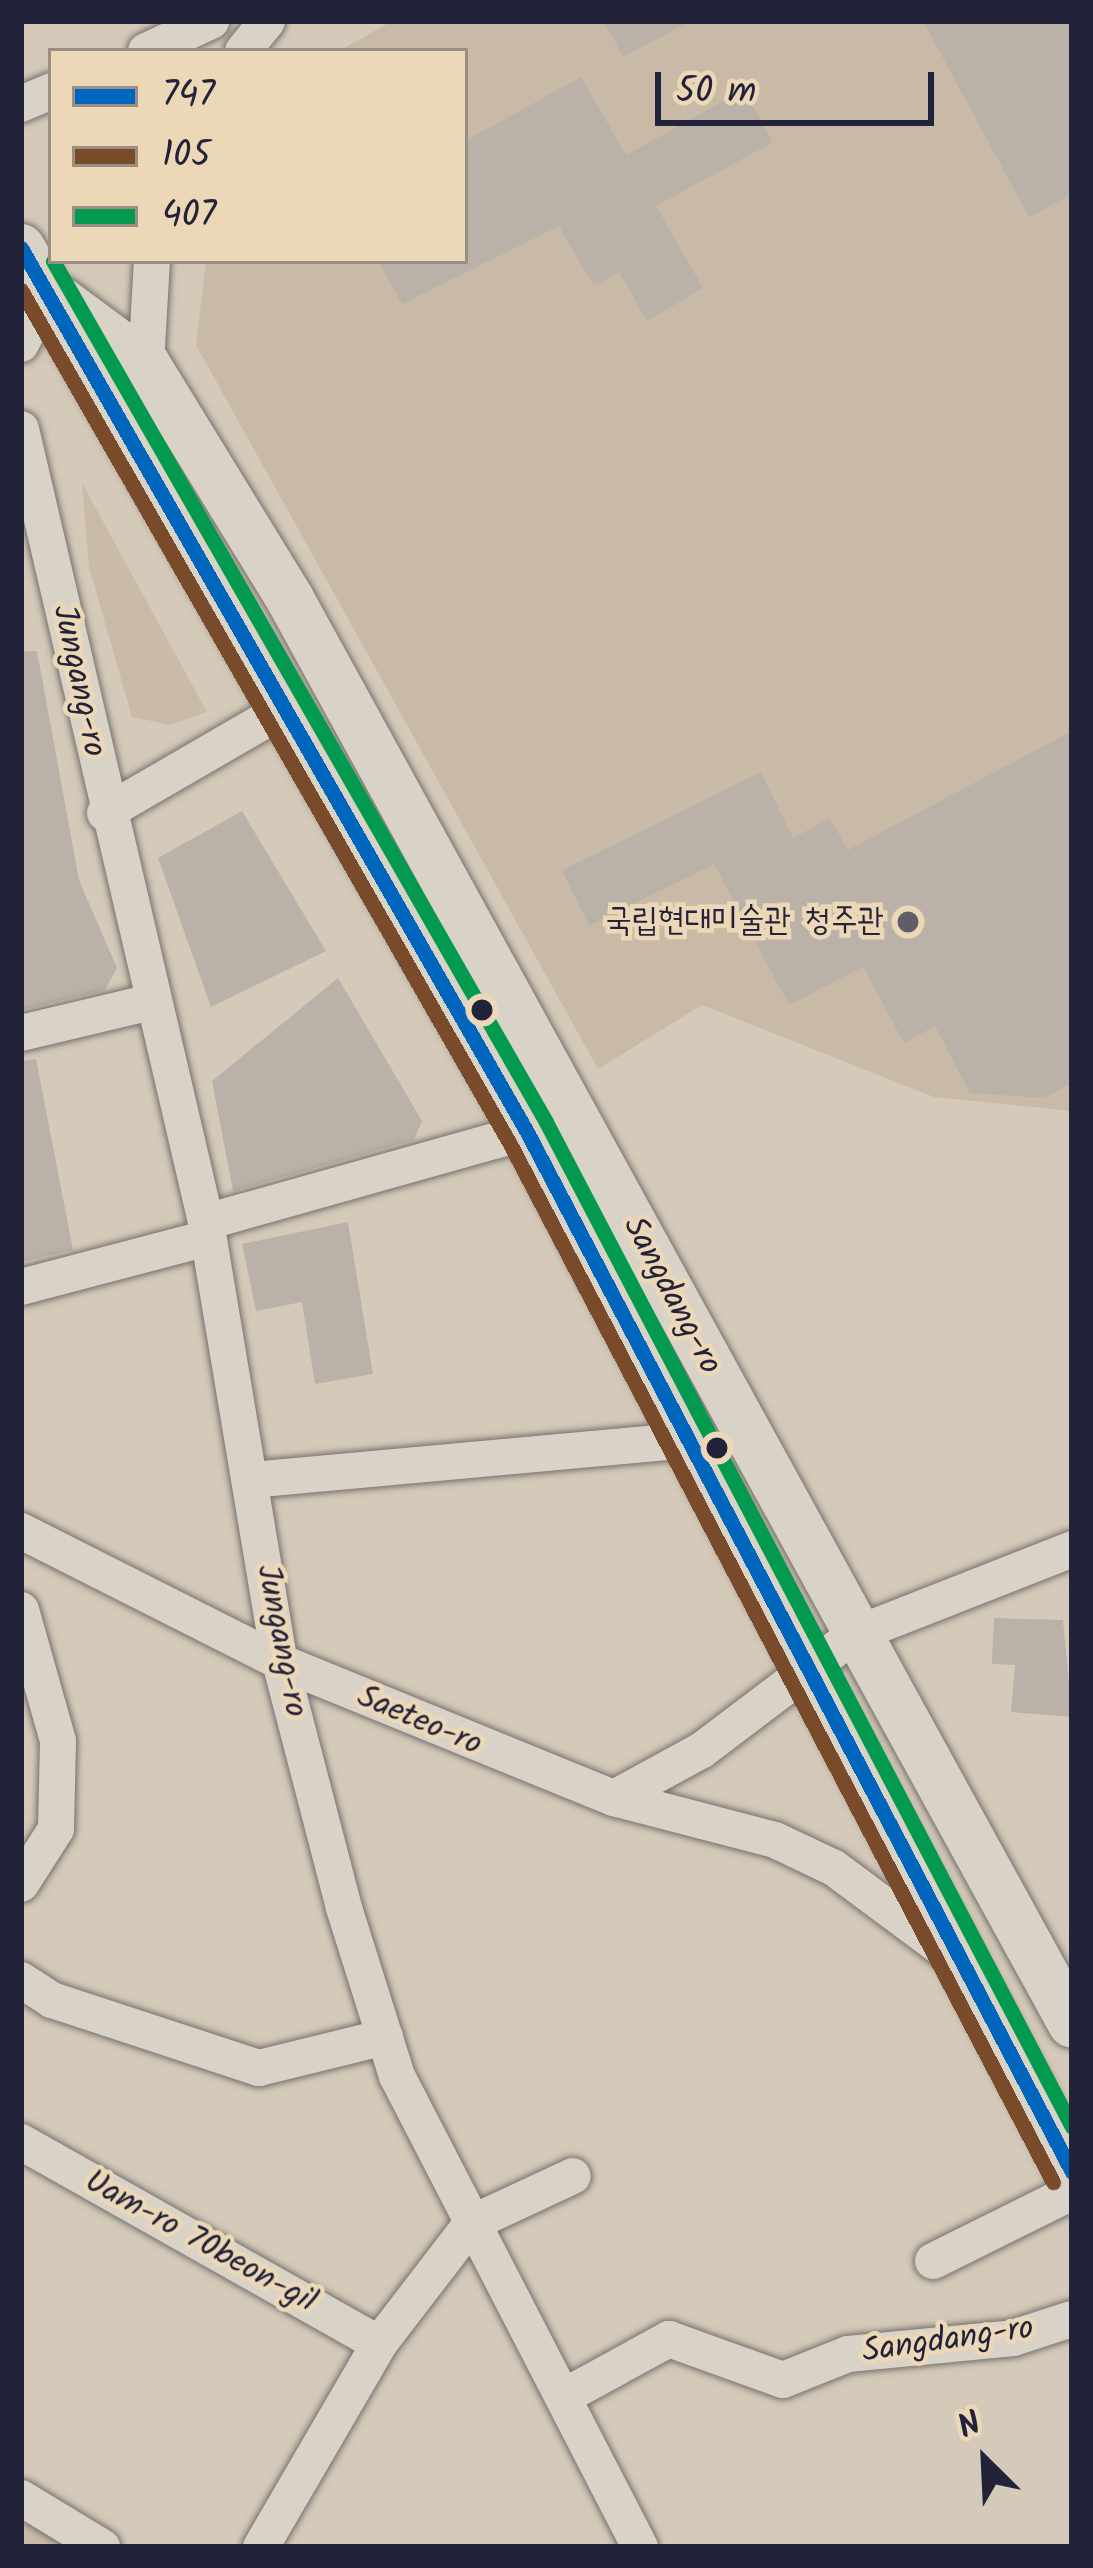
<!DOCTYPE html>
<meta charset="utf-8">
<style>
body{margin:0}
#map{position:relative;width:1093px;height:2568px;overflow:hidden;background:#d5cab9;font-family:Kalam,"Poor Story",sans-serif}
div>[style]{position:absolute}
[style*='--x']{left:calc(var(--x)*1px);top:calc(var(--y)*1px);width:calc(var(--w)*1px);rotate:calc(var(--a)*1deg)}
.built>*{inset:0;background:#c8baa7}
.green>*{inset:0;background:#c9bba8}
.building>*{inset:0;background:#bab2a8}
.roads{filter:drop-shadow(0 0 3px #77726f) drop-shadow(0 0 3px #77726f)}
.minor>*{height:36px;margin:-18px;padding:0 18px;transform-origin:18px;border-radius:18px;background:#d9d2c6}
.major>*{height:48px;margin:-24px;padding:0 24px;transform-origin:24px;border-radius:24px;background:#d9d2c6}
.bus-1>*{height:15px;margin:-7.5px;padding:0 7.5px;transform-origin:7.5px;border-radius:7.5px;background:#0065bd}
.bus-2>*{height:15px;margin:-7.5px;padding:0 7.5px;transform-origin:7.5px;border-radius:7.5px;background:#7a4b2a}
.bus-3>*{height:15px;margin:-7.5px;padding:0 7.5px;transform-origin:7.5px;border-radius:7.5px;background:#03994f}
.dots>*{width:33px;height:33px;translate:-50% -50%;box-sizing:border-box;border:6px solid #ecd8b6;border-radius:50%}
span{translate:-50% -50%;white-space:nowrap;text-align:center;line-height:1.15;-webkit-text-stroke:9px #ecd8b6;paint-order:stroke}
.street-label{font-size:33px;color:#22223b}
.poi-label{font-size:33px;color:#22223b}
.right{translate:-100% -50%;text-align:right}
.frame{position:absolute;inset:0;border:24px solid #22223b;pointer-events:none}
.legend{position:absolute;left:48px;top:48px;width:420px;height:216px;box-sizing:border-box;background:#ecd8b6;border:3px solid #9b8f85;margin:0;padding:15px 21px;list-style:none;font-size:36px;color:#22223b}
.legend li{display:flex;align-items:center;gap:24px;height:60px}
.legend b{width:60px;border:3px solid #9b8f85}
.north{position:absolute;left:925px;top:2400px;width:120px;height:120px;-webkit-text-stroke:9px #ecd8b6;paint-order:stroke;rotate:336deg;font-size:33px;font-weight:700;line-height:48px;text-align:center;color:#22223b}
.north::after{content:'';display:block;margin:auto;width:42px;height:54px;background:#22223b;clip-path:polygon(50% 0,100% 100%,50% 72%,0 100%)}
.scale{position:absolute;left:655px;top:72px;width:279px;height:54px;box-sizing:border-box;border:6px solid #22223b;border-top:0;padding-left:15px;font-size:36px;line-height:42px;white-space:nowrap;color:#22223b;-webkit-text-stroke:9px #ecd8b6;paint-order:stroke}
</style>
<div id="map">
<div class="built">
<div style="clip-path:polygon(392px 21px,1072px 21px,1072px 1111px,934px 1097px,702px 1005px,598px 1069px,196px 345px,206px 261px,465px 261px,465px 51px,339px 51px)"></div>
</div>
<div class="green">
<div style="clip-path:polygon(990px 288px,1072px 442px,1072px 646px,567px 917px,400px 604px)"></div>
<div style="clip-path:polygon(82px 483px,207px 712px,170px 725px,132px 717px,89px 567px)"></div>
<div style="clip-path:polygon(31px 2524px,71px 2547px,21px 2547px,21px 2526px)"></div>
</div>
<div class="building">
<div style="clip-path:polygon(604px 21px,691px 21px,623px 57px)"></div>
<div style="clip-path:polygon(923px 21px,1072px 21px,1072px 194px,1029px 217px)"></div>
<div style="clip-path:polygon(581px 77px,626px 155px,744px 90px,773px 142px,656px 206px,703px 288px,647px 321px,619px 272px,594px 286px,559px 226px,402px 304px,378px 261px,465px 261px,465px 141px)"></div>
<div style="clip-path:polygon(37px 651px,79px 880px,117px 968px,105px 990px,21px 1010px,21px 652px)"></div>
<div style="clip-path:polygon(1072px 731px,1072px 1083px,1044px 1098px,970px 1093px,935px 1026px,904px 1043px,863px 967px,789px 1005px,714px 864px,589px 926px,562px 870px,761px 772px,793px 838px,830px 818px,848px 850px)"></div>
<div style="clip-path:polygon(242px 811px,326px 951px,211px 1007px,158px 858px)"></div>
<div style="clip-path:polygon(338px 978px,422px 1121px,414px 1140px,233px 1191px,212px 1081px)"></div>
<div style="clip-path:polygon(36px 1059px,73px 1250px,21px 1262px,21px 1061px)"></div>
<div style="clip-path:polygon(348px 1222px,373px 1374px,315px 1384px,302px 1302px,256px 1311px,242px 1244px)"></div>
<div style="clip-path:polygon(994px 1618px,1063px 1620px,1072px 1717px,1011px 1712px,1015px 1665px,992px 1664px)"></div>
</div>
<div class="roads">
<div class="minor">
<div style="--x:146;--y:51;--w:72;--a:-24.8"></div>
<div style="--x:243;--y:51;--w:38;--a:-51"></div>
<div style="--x:21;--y:104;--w:33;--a:-23"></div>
<div style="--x:21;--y:344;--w:59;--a:-63"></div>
<div style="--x:146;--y:364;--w:103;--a:-86.7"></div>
<div style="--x:21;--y:429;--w:814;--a:76.87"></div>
<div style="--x:206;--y:1222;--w:446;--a:80.5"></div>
<div style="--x:280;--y:1662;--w:254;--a:75.4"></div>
<div style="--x:344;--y:1908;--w:176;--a:72.5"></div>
<div style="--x:397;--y:2076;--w:530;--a:62.71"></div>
<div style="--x:105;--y:813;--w:209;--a:-30.1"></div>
<div style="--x:21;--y:1033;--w:134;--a:-13.4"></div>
<div style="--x:206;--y:1222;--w:333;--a:-15.7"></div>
<div style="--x:21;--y:1287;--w:193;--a:-14.7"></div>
<div style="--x:251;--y:1480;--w:438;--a:-5.2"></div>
<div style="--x:21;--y:1531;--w:290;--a:26.8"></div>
<div style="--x:280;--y:1662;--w:361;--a:22.2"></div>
<div style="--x:614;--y:1798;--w:100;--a:-28.6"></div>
<div style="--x:702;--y:1750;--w:191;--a:-37.1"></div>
<div style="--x:854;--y:1635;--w:234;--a:-21.5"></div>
<div style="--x:21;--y:1610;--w:136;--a:74.2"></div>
<div style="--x:58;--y:1741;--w:88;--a:91.3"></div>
<div style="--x:56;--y:1829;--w:65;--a:122.5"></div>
<div style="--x:614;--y:1798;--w:166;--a:14.6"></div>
<div style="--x:775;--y:1840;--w:65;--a:25.4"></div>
<div style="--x:834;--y:1868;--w:151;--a:36.6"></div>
<div style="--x:21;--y:1980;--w:37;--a:33"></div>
<div style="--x:52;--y:2000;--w:218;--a:18.2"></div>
<div style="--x:259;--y:2068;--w:130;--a:-13.8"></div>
<div style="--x:21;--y:2142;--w:411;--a:29.4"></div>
<div style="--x:933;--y:2261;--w:155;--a:-26.4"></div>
<div style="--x:563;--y:2397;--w:121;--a:-28.7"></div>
<div style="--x:669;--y:2339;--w:121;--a:19.8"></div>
<div style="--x:783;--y:2380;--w:70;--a:-21.8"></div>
<div style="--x:848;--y:2354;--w:166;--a:-5.5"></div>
<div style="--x:1013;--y:2338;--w:62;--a:-17.9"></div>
<div style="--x:21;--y:2498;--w:95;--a:31.2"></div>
<div style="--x:261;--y:2547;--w:235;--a:-59.8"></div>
<div style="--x:379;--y:2344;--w:153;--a:-52.5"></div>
<div style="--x:472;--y:2223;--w:111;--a:-25"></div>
</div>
<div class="major">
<div style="--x:21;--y:248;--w:1019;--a:60.21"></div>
<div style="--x:527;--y:1132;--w:1174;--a:62.34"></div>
<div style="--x:61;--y:301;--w:106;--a:36.5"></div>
<div style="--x:146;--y:364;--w:276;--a:58.5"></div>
<div style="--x:290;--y:599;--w:1625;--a:61.24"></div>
</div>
</div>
<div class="bus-1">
<div style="--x:21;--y:248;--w:1019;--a:60.21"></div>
<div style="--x:527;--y:1132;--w:1174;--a:62.34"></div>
</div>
<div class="bus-2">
<div style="--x:21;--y:290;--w:982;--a:60.2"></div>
<div style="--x:509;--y:1142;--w:1174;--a:62.39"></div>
</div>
<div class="bus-3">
<div style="--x:53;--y:261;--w:992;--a:60.2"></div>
<div style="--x:546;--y:1122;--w:1134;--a:62.37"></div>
</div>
<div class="dots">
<div style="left:908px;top:922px;background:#615d67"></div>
<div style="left:482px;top:1010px;background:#22223b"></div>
<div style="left:717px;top:1448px;background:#22223b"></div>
</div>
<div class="street-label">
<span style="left:78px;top:681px;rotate:78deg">Jungang-ro</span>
<span style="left:671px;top:1296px;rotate:62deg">Sangdang-ro</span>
<span style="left:280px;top:1641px;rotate:79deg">Jungang-ro</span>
<span style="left:419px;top:1722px;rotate:23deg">Saeteo-ro</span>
<span style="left:200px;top:2243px;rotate:29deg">Uam-ro 70beon-gil</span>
<span style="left:948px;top:2341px;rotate:-8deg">Sangdang-ro</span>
</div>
<div class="poi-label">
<span class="right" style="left:884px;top:922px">국립현대미술관 청주관</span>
</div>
<div class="frame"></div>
<ul class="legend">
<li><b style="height:15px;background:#0065bd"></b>747</li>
<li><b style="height:15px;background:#7a4b2a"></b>105</li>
<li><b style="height:15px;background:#03994f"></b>407</li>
</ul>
<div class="north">N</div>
<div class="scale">50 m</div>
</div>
